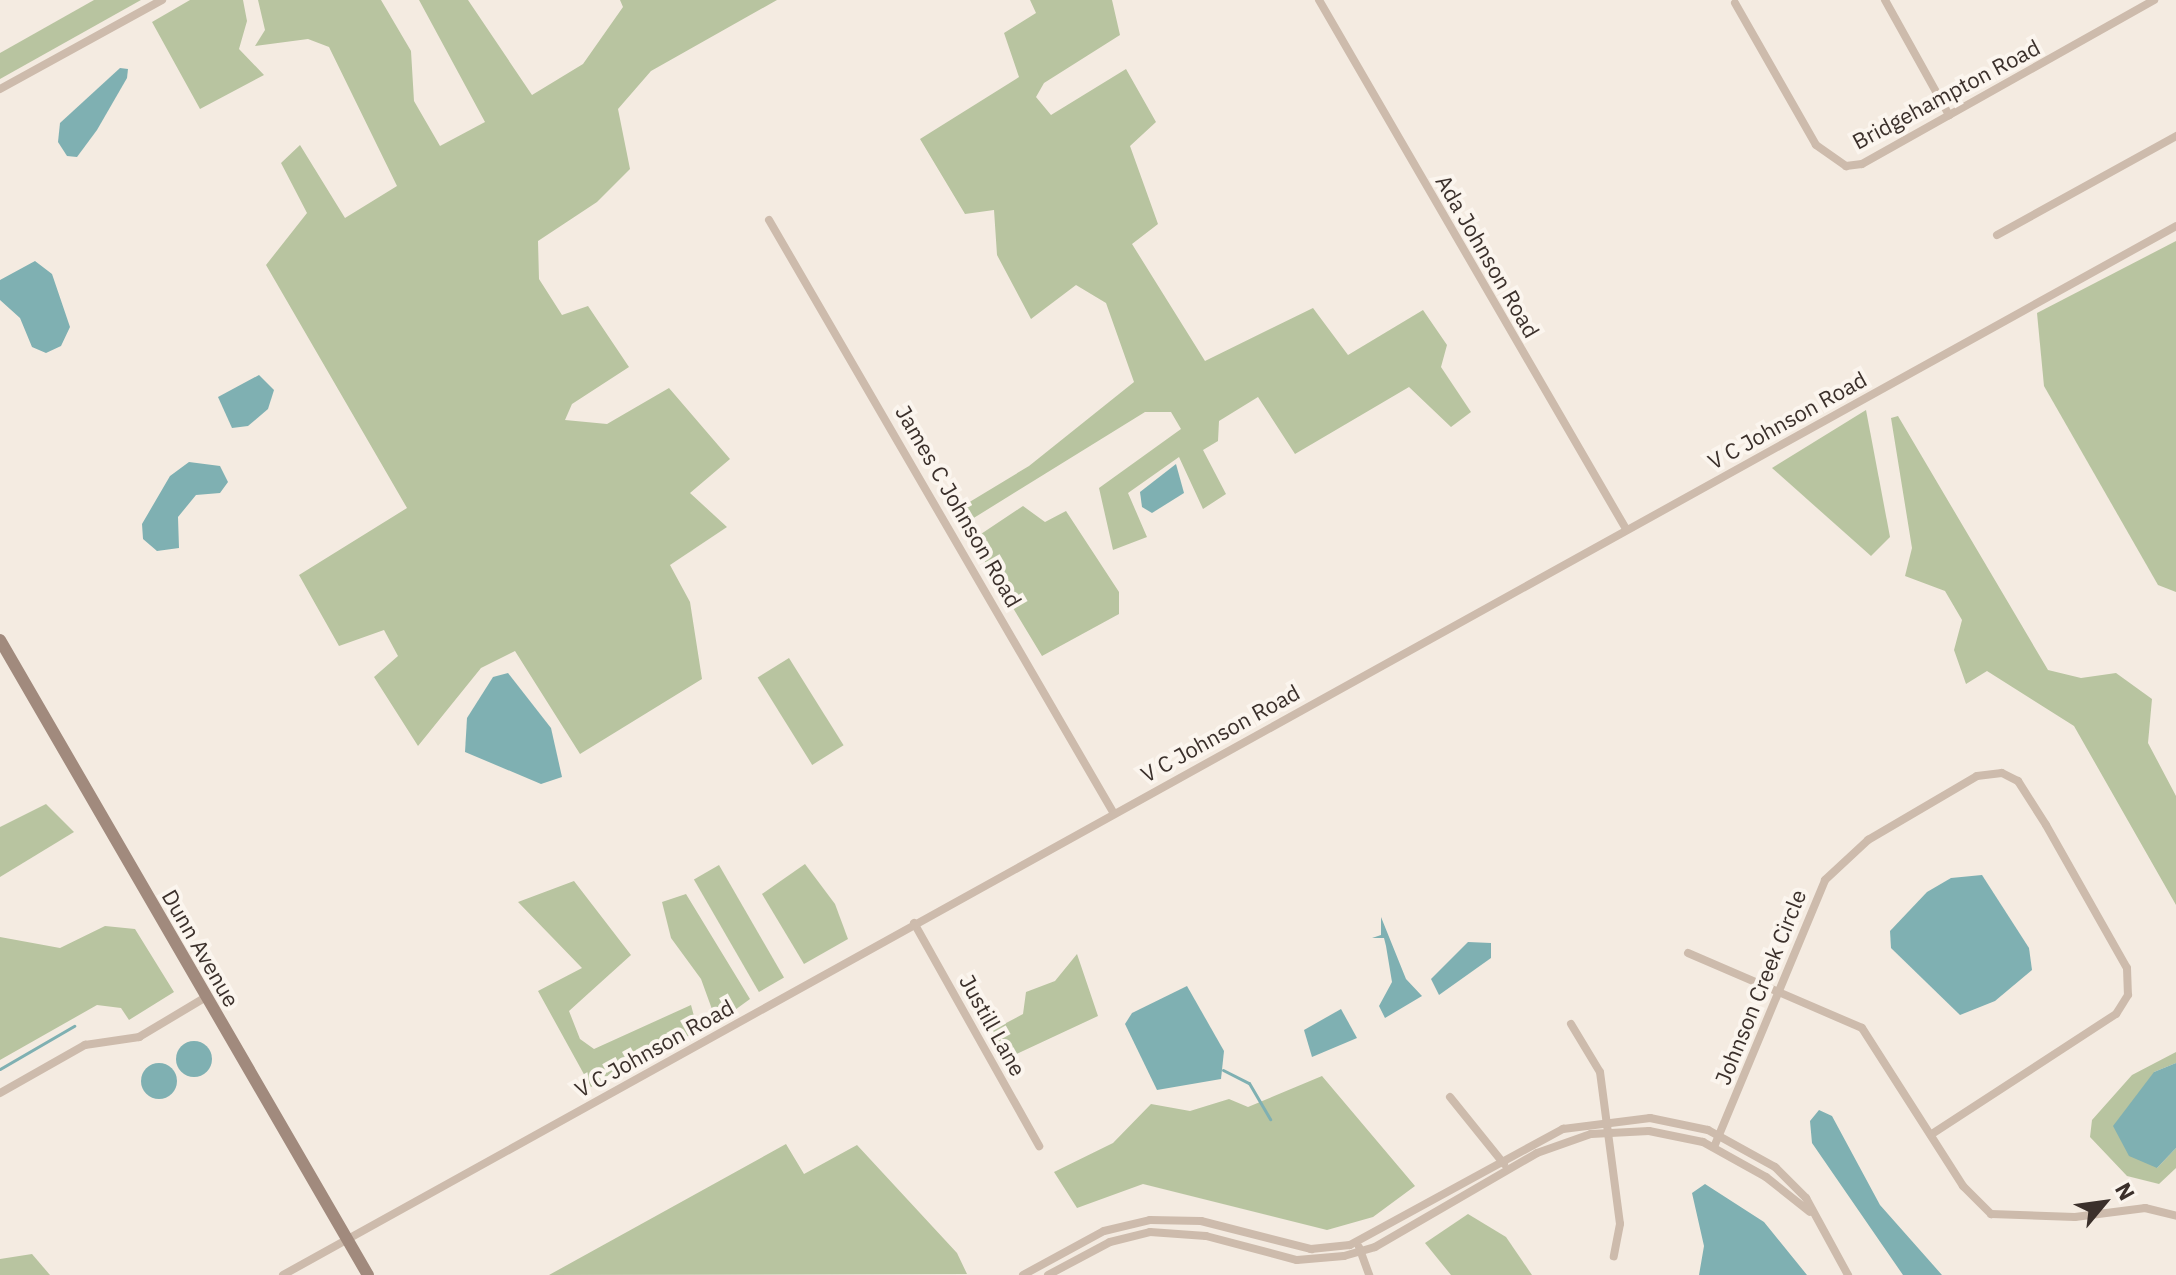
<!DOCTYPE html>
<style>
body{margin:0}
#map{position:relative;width:2176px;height:1275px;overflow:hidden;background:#f4ebe1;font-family:"IBM Plex Sans",sans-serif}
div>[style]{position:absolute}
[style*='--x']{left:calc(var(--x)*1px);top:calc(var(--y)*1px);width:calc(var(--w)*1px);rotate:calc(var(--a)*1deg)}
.green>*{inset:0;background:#b8c4a0;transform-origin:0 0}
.water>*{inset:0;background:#7fb0b2}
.round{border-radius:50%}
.stream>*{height:3px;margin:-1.5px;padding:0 1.5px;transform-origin:1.5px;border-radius:1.5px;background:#7fb0b2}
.street>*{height:8px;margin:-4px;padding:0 4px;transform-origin:4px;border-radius:4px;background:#cdbbac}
.secondary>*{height:12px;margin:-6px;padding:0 6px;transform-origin:6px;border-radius:6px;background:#a18a7d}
span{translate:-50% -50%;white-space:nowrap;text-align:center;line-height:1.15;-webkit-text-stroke:8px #fbf5ee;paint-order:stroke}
.street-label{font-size:22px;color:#3b302b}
.north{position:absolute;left:2064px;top:1163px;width:80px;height:80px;-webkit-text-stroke:6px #fbf5ee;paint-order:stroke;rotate:61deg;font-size:22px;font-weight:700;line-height:32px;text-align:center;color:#3b302b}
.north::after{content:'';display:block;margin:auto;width:28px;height:36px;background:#3b302b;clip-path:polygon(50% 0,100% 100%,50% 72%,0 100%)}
</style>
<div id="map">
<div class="green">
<div style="clip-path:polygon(94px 0,141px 0,0 79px,0 53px)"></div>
<div style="clip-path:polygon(190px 0,243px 0,247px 21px,239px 49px,264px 75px,200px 109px,152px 22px)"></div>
<div style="clip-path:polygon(258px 0,381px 0,411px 51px,414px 101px,440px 146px,485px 122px,419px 0,468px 0,532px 95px,583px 64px,623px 7px,620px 0,777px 0,651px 71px,618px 109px,630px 169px,597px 202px,538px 241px,539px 279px,562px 315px,588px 306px,629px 367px,572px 404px,565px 420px,607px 424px,669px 388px,730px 459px,690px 493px,727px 527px,670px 565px,690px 602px,702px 679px,580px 754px,515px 651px,481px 668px,418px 746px,374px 677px,398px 656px,384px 630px,339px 646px,299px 575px,407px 508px,266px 265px,307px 213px,281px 163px,300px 145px,345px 218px,397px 186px,329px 47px,308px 39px,255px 46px,265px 30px)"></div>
<div style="clip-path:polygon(1030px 0,1112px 0,1120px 35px,1044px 83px,1036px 97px,1051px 115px,1126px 69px,1156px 122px,1130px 146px,1158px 224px,1132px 244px,1205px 361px,1313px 308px,1348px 355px,1423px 310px,1447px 345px,1441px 367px,1471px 412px,1451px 427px,1409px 387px,1295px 454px,1258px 397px,1219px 421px,1218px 441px,1203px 450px,1226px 494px,1203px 509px,1179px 457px,1128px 493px,1147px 537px,1113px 550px,1099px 488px,1181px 429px,1171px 412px,1145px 412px,964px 524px,953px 512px,1029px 466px,1134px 382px,1106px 303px,1076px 285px,1031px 319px,997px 255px,994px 210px,965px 214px,920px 139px,1019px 77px,1004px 33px,1036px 13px)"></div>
<div style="clip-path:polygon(2176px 241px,2176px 592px,2158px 585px,2044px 386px,2037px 313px)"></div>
<div style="clip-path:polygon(1866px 410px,1890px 537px,1871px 556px,1772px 468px)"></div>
<div style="clip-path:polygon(1898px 416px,2048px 670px,2081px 678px,2116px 673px,2152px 699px,2148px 743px,2176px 796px,2176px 905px,2074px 726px,1987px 671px,1966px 684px,1954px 650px,1962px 620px,1945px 591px,1905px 576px,1912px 548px,1891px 418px)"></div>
<div style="clip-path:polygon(1023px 506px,1045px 522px,1066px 511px,1119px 592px,1119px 614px,1042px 656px,972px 540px)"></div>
<div style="left:789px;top:658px;width:103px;height:37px;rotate:58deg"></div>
<div style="clip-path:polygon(46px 804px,74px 832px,0 877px,0 827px)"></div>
<div style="clip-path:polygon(805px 864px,835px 904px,848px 939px,804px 964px,762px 894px)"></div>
<div style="left:719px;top:865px;width:130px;height:29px;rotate:60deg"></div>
<div style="clip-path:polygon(574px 881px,631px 955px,569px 1011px,580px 1039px,594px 1049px,691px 1005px,698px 1031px,591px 1087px,538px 991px,582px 968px,518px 902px)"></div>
<div style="clip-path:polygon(686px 894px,750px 999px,717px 1023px,701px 979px,671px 938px,662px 902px)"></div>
<div style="clip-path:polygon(105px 926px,135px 929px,174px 992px,129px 1020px,121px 1008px,97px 1005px,0 1060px,0 937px,60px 948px)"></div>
<div style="clip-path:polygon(1077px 954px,1098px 1016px,1006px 1059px,989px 1032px,1023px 1014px,1026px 992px,1055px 981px)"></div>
<div style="clip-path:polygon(2176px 1052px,2176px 1063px,2154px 1072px,2157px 1168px,2176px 1148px,2176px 1168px,2159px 1184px,2127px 1176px,2090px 1137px,2092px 1120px,2132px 1075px)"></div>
<div style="clip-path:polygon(1322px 1076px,1415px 1186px,1373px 1217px,1327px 1230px,1143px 1184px,1077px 1208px,1054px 1172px,1113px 1143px,1151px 1104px,1190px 1111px,1229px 1099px,1248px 1107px)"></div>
<div style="clip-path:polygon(786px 1144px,804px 1174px,857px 1145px,957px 1253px,967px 1274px,549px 1275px)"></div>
<div style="clip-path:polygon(1468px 1214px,1506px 1237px,1532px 1275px,1451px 1275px,1425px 1243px)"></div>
<div style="clip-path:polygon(32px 1254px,50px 1275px,0 1275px,0 1259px)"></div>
</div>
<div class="water">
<div style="clip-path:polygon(120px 68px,128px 69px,127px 78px,97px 130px,77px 157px,67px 156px,58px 142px,60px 123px)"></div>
<div style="clip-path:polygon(35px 261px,52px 274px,70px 327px,61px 346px,46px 353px,32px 347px,20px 318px,0 300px,0 280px)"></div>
<div style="clip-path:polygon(259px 375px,274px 390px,268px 409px,248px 426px,232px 428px,218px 397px)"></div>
<div style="clip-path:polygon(189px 462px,220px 466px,228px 482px,220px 493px,196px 495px,178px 517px,179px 548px,157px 551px,143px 539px,142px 524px,170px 476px)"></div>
<div style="clip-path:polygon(1176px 464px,1184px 493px,1152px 513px,1142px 507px,1140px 492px)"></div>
<div style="clip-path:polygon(508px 673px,551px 728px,562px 777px,541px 784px,465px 752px,467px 718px,493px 677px)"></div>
<div style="clip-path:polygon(1982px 875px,2029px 948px,2032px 970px,1995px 1001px,1960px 1015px,1891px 948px,1890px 931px,1927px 892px,1951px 878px)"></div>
<div style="clip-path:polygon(1381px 917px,1406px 979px,1422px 996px,1385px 1018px,1379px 1006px,1392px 982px,1386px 946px,1384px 938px,1372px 938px,1381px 935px)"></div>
<div style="clip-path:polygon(1468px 942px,1491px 943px,1491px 958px,1439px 995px,1431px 979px)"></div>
<div style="clip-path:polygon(1187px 986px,1224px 1051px,1221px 1079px,1157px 1090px,1125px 1024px,1132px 1013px)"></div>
<div style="clip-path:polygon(1341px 1009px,1357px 1038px,1312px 1057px,1304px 1030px)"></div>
<div class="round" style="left:176px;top:1041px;width:36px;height:36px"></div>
<div style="clip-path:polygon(2176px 1063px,2176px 1148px,2157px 1168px,2129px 1156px,2113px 1126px,2154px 1072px)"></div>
<div class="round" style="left:141px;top:1063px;width:36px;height:36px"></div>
<div style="clip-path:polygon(1819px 1110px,1832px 1116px,1880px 1205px,1942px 1275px,1903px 1275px,1812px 1143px,1810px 1121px)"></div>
<div style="clip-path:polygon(1705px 1184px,1764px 1222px,1807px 1275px,1699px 1275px,1704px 1246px,1692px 1193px)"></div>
</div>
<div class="stream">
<div style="--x:0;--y:1069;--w:86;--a:-30.2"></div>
<div style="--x:1223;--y:1070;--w:29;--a:27"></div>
<div style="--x:1249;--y:1083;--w:42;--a:59.7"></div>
</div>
<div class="street">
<div style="--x:1319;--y:0;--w:612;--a:59.87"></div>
<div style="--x:1885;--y:0;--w:132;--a:60.9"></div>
<div style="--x:1735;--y:3;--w:163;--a:60.3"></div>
<div style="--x:1816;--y:145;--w:37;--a:35"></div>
<div style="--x:1846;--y:166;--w:16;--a:-7"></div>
<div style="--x:1862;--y:164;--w:335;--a:-29.3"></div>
<div style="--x:0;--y:89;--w:185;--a:-28.8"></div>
<div style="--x:769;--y:220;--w:685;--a:59.84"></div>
<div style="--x:1997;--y:235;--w:205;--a:-28.9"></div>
<div style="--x:914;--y:923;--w:256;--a:60.7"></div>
<div style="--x:1688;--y:953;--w:189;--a:23.3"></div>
<div style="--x:1862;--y:1028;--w:188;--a:57.4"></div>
<div style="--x:1963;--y:1186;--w:40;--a:45"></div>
<div style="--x:1991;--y:1214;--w:84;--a:2"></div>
<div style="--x:2075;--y:1217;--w:71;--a:-7.3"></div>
<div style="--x:2145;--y:1208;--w:32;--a:14"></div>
<div style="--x:1571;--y:1024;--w:56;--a:58.9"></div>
<div style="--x:1600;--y:1072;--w:153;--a:82.5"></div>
<div style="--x:1620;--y:1224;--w:33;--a:101"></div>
<div style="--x:0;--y:1093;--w:98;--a:-29.5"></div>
<div style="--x:85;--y:1045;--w:55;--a:-8.4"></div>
<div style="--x:139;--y:1037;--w:78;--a:-30.8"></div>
<div style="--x:1450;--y:1097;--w:86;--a:51.1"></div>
<div style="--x:1714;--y:1147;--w:289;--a:-67.4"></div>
<div style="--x:1825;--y:880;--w:59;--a:-42.9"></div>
<div style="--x:1868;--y:840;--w:126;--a:-30.4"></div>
<div style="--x:1977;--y:776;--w:25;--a:-7"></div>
<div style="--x:2002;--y:773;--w:18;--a:27"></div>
<div style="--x:2018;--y:781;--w:52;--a:57.5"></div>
<div style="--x:2046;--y:825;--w:164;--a:60.5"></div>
<div style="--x:2127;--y:968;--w:27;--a:88"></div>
<div style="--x:2128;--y:995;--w:22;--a:122"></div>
<div style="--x:2116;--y:1014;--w:220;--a:146.9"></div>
<div style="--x:1359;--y:1247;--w:30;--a:70"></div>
<div style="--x:283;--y:1275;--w:2164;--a:-28.99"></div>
<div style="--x:1023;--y:1275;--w:92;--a:-28.5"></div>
<div style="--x:1104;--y:1231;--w:47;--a:-13.4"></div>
<div style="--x:1150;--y:1220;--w:51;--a:1.1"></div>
<div style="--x:1201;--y:1221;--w:114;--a:14.3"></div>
<div style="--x:1311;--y:1249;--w:39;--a:-6"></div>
<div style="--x:1350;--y:1245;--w:243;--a:-28.6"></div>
<div style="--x:1563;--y:1129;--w:88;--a:-7.2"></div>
<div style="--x:1650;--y:1118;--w:59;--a:11.7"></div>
<div style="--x:1708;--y:1130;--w:77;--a:28.9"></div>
<div style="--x:1775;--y:1167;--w:44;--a:45"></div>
<div style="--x:1806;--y:1198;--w:88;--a:61.4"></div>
<div style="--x:1048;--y:1275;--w:70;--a:-28"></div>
<div style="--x:1110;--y:1242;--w:41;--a:-14"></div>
<div style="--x:1150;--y:1232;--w:56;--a:4.1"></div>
<div style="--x:1206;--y:1236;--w:94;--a:14.8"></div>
<div style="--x:1297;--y:1260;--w:47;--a:-4.9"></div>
<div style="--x:1344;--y:1256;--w:32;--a:-16"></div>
<div style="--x:1375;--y:1247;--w:187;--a:-30.1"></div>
<div style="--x:1537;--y:1153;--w:57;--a:-19.4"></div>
<div style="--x:1591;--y:1134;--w:58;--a:-3"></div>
<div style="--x:1649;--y:1131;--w:55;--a:11.5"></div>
<div style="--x:1703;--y:1142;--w:72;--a:29.1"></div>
<div style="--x:1766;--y:1177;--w:56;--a:38.5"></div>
</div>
<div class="secondary">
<div style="--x:0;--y:640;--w:734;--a:59.91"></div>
</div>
<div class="street-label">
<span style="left:1946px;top:94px;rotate:-28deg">Bridgehampton Road</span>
<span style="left:1488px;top:256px;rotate:60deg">Ada Johnson Road</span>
<span style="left:1787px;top:420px;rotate:-29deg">V C Johnson Road</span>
<span style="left:959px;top:506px;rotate:60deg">James C Johnson Road</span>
<span style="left:1220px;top:733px;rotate:-29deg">V C Johnson Road</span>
<span style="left:201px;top:948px;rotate:60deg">Dunn Avenue</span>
<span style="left:1760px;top:987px;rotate:-68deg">Johnson Creek Circle</span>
<span style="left:993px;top:1025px;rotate:61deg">Justill Lane</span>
<span style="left:654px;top:1048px;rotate:-29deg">V C Johnson Road</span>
</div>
<div class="north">N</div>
</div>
